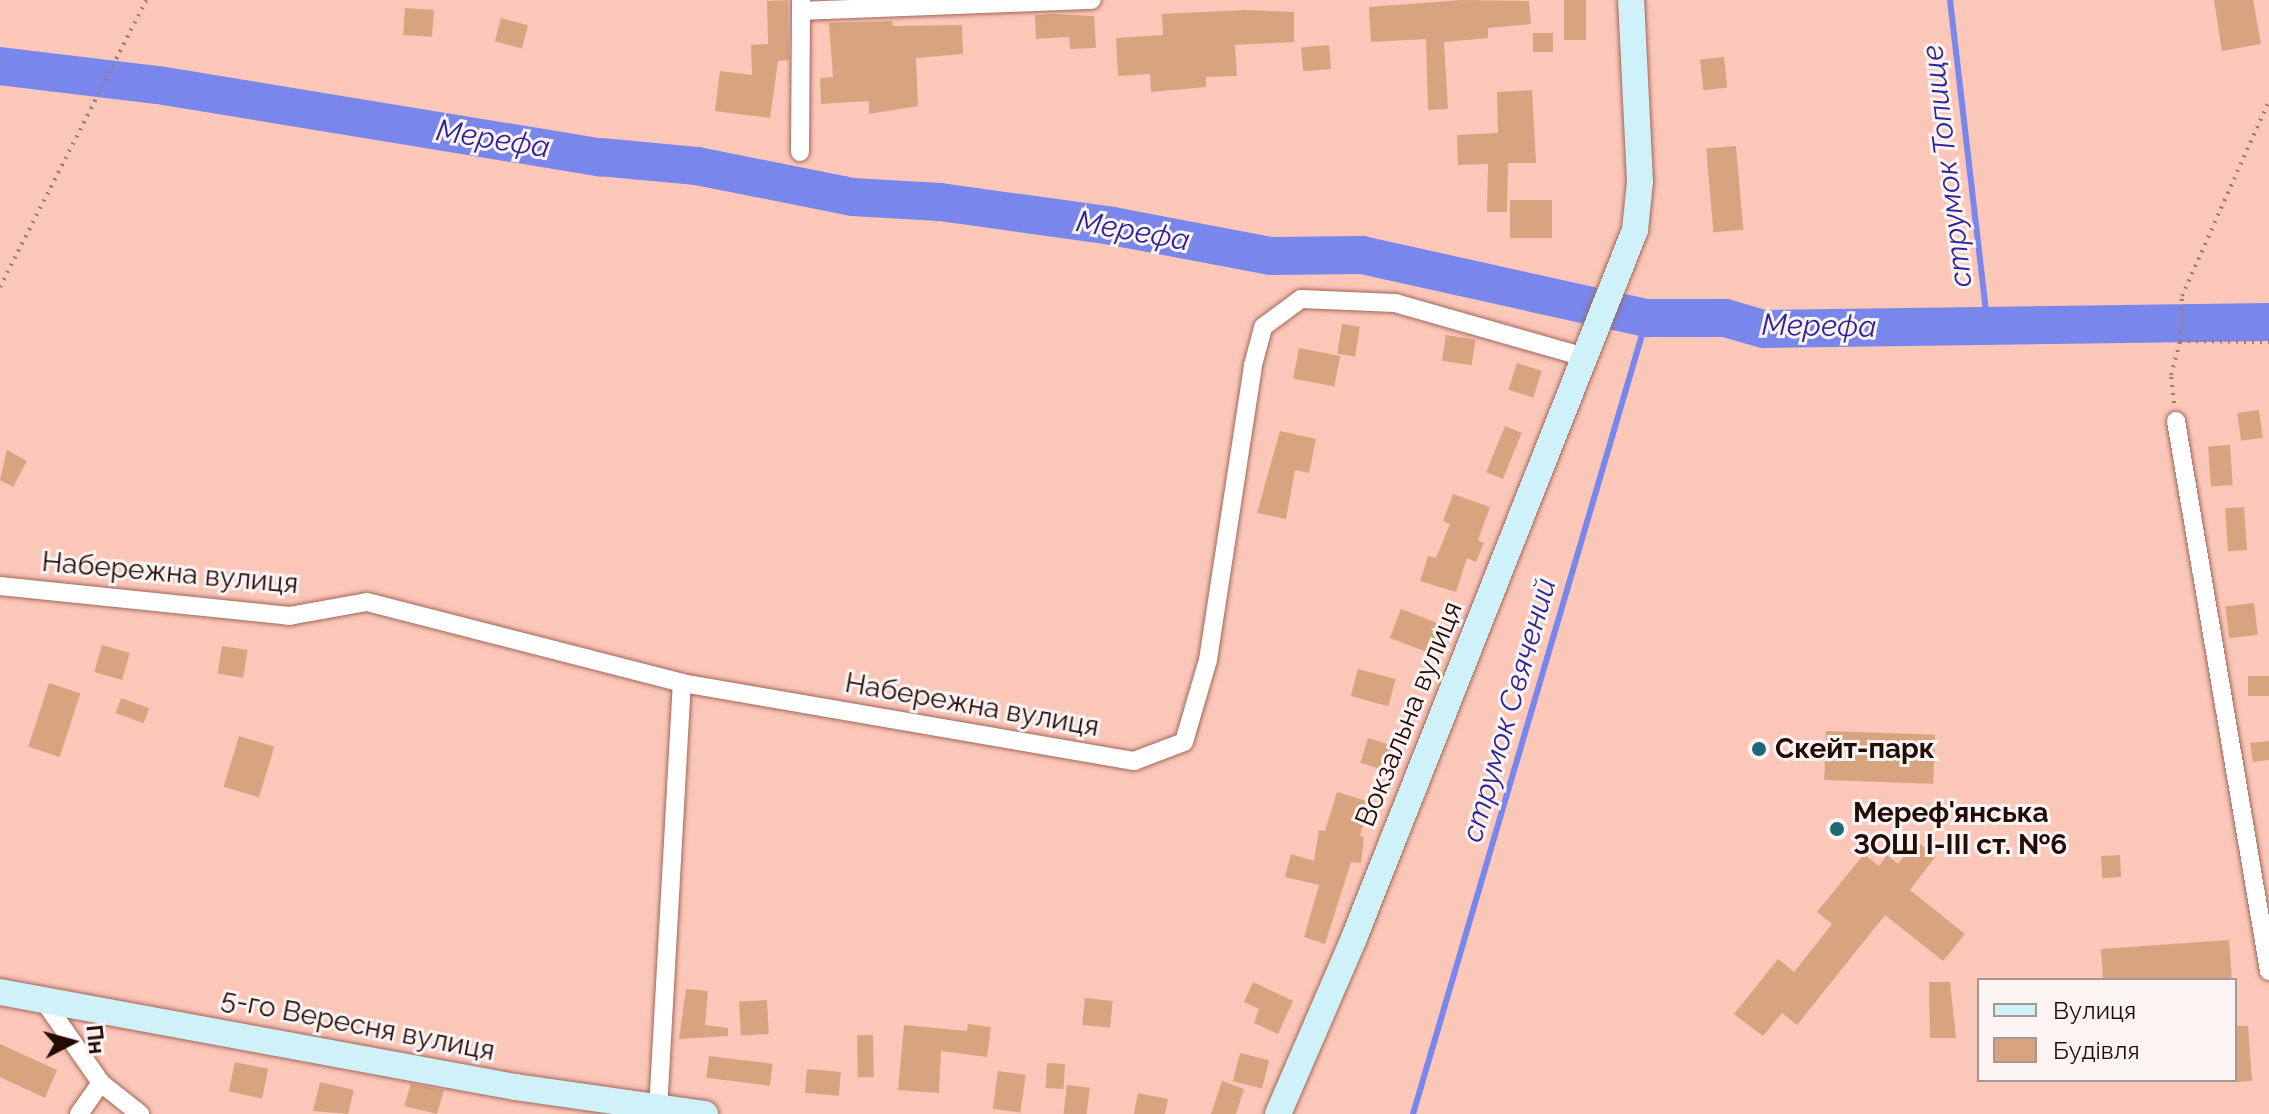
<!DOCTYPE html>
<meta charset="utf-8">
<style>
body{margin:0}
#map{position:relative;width:2269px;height:1114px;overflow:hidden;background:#fbc7b9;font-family:Raleway,sans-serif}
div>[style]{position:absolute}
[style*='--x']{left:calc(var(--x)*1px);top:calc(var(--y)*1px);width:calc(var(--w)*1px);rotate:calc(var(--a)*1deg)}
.stream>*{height:6px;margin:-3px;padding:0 3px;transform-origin:3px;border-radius:3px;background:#7986eb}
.river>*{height:38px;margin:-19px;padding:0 19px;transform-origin:19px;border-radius:19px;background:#7986eb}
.building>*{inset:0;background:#d8a480;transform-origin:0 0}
.path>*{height:4px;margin-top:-2px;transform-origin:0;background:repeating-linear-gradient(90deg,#a1796f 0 2px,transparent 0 8px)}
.roads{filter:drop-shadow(0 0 2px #a16758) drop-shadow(0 0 2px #a16758)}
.street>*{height:18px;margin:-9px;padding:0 9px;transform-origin:9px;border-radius:9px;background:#fff}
.secondary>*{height:26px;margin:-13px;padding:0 13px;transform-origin:13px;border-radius:13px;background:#cff1f9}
.dots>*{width:22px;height:22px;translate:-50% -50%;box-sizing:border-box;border:4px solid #fbf4f2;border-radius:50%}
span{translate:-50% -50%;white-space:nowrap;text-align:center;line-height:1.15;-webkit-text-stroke:6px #fbf4f2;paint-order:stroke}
.street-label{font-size:28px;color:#220c07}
.poi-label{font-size:28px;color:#220c07;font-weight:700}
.left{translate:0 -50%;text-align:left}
.water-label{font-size:30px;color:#2e259b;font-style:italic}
.legend{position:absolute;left:1977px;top:978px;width:260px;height:104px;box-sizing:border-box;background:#fbf4f2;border:2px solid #a49794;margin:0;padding:10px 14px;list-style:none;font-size:24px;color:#220c07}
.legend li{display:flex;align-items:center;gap:16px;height:40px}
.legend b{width:40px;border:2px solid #a49794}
.north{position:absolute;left:32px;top:1002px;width:80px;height:80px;-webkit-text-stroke:6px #fbf4f2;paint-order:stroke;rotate:84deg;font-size:22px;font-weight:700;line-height:32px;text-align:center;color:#220c07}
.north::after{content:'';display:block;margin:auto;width:28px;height:36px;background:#220c07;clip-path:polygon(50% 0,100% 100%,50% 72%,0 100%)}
</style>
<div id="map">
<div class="stream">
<div style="--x:1950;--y:0;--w:328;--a:83.4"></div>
<div style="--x:1413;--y:1114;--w:830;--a:-73.62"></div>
</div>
<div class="river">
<div style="--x:0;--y:66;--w:159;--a:6.9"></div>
<div style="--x:158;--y:85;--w:448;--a:9.3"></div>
<div style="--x:600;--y:157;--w:97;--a:5.3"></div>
<div style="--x:697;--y:166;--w:158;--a:11.3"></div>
<div style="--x:852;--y:197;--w:88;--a:3.3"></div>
<div style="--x:940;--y:202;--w:174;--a:7.9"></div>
<div style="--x:1112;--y:226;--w:162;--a:10.7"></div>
<div style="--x:1271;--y:256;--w:91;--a:-0.6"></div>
<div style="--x:1362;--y:255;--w:292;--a:12.5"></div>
<div style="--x:1647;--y:318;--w:78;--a:0"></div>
<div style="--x:1725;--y:318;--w:41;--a:15.8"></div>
<div style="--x:1764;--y:329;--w:505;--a:-0.79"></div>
</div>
<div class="building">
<div style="clip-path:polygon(788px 0,789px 60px,778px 61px,770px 118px,715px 111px,720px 71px,752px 75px,751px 45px,768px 44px,767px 1px)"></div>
<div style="clip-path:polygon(1463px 0,1529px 1px,1531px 24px,1488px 28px,1488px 38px,1444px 42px,1448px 109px,1428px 110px,1426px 39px,1371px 42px,1369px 7px)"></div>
<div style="left:1564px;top:0;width:22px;height:40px"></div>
<div style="clip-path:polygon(2214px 0,2253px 0,2261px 44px,2222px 51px)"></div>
<div style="left:405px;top:8px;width:29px;height:27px;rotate:4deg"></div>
<div style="clip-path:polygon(1244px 10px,1294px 12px,1294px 42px,1235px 45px,1237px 76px,1206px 77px,1206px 87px,1151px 92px,1150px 74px,1118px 76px,1116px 38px,1163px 35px,1162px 14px)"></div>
<div style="clip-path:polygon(1053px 14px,1094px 16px,1096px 48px,1070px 49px,1069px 37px,1036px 39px,1035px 15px)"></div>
<div style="left:501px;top:18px;width:28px;height:24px;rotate:15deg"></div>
<div style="clip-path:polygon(892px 21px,893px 26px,962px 25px,963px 54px,916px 58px,918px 106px,869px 114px,869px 101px,821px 104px,820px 78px,833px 77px,829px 23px)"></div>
<div style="left:1533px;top:33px;width:20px;height:19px"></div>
<div style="left:1329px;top:45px;width:24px;height:28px;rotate:85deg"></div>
<div style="left:1724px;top:57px;width:31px;height:24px;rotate:84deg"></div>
<div style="clip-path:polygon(1532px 90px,1536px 163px,1508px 163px,1507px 212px,1487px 212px,1488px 164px,1458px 165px,1457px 135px,1498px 133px,1497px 92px)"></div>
<div style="left:1736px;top:146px;width:84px;height:30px;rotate:85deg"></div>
<div style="left:1510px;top:200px;width:42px;height:38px"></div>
<div style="left:1342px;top:324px;width:18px;height:30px;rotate:9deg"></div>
<div style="left:1446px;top:335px;width:30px;height:26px;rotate:9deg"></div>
<div style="left:1299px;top:348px;width:42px;height:31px;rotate:11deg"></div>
<div style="left:1517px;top:363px;width:26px;height:28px;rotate:18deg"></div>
<div style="left:2259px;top:410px;width:28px;height:22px;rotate:82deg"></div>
<div style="left:1505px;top:426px;width:18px;height:50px;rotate:22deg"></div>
<div style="clip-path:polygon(1280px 431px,1316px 439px,1309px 473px,1295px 470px,1286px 519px,1257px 513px)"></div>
<div style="left:2230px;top:445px;width:40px;height:22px;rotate:86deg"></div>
<div style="clip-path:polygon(7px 450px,27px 461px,13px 487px,0 480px)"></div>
<div style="clip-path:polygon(1453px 494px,1490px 507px,1478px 540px,1484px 543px,1476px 562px,1467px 558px,1456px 592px,1420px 581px,1428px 556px,1436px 558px,1450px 524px,1443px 521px)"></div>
<div style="left:2244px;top:507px;width:43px;height:19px;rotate:86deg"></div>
<div style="left:2254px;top:603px;width:32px;height:29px;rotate:83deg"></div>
<div style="left:1401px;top:609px;width:45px;height:31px;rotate:21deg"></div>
<div style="left:102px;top:645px;width:29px;height:28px;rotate:16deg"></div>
<div style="left:222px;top:646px;width:26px;height:28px;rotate:9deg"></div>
<div style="left:1358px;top:669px;width:39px;height:28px;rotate:15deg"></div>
<div style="left:2248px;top:676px;width:21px;height:20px"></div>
<div style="left:49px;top:683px;width:33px;height:67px;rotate:18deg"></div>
<div style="left:121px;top:698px;width:30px;height:16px;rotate:20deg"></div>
<div style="left:1826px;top:731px;width:109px;height:49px;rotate:2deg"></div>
<div style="left:239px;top:736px;width:37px;height:53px;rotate:17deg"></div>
<div style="left:1368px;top:738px;width:27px;height:26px;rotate:17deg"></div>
<div style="clip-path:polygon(2269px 741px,2269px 760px,2253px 762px,2250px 743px)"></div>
<div style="clip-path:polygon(1337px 792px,1370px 802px,1360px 836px,1364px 837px,1361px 863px,1351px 862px,1325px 944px,1304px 937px,1319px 885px,1285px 877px,1291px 854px,1314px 861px,1319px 830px,1325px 831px)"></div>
<div style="clip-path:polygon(1916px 841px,1936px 856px,1910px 890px,1965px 934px,1943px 961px,1885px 915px,1797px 1025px,1782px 1013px,1763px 1036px,1734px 1014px,1778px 959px,1794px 972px,1832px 924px,1817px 912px,1864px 854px,1879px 866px,1887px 855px,1898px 864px)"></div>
<div style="left:2120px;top:855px;width:22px;height:19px;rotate:87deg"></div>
<div style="clip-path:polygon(2229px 940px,2232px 980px,2103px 980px,2101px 949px)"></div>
<div style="clip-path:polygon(1253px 982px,1293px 1001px,1278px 1034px,1254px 1023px,1259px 1009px,1244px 1002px)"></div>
<div style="clip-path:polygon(1929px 982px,1950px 982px,1956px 1038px,1930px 1038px)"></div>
<div style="clip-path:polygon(686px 989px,708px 991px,705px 1025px,728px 1028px,728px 1036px,679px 1039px)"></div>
<div style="left:1085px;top:998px;width:28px;height:27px;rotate:6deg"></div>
<div style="left:767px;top:1000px;width:34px;height:28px;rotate:87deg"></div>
<div style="clip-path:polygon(968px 1024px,991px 1027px,987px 1057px,941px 1051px,939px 1093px,898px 1090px,904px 1025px,967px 1031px)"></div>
<div style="clip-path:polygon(2235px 1026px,2248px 1026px,2252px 1081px,2235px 1082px)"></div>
<div style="left:873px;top:1035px;width:42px;height:16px;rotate:89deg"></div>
<div style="clip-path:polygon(0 1044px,57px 1070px,45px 1098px,0 1077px)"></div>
<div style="left:1240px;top:1053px;width:30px;height:29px;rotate:14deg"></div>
<div style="left:709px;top:1056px;width:64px;height:22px;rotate:7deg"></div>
<div style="left:235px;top:1062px;width:34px;height:30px;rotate:12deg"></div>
<div style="left:1047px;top:1063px;width:18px;height:25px;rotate:3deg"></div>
<div style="left:807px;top:1069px;width:34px;height:24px;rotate:5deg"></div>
<div style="left:998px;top:1071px;width:28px;height:38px;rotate:8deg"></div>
<div style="clip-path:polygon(1222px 1081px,1244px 1089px,1236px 1114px,1211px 1114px)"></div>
<div style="clip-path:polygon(320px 1082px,354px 1090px,348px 1114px,313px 1111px)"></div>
<div style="clip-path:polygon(411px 1084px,444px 1090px,437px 1114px,404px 1106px)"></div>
<div style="left:1067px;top:1085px;width:23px;height:29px;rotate:7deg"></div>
<div style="clip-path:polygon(1138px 1093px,1168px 1099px,1165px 1114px,1134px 1114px)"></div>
</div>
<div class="path">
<div style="--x:0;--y:287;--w:322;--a:-63"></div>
<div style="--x:2180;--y:341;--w:89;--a:0.6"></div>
<div style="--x:2174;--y:403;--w:28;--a:-96"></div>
<div style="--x:2171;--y:375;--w:35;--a:-75"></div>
<div style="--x:2180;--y:341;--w:45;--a:-87.5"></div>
<div style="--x:2182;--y:296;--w:214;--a:-66"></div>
</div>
<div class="roads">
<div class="street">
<div style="--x:801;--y:11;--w:291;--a:-2.2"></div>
<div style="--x:800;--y:152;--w:152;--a:-89.6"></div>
<div style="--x:2176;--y:421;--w:558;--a:80.4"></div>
<div style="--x:0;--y:586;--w:291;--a:5.9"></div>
<div style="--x:289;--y:616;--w:79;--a:-10.2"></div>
<div style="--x:367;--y:602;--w:325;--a:14.4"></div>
<div style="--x:682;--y:683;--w:459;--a:9.8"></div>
<div style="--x:1134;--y:761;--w:53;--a:-20.8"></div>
<div style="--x:1184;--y:742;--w:85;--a:-73.7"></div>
<div style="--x:1208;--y:660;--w:298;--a:-81.3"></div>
<div style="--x:1253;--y:365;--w:39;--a:-75"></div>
<div style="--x:1263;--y:327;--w:47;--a:-36.4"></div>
<div style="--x:1301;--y:299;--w:94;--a:2.4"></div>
<div style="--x:1395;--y:303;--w:198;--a:15.9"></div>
<div style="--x:42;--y:998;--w:103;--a:55.2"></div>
<div style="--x:101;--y:1083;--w:50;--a:38.5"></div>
<div style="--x:658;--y:1110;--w:428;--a:-86.8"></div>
<div style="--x:79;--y:1114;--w:38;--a:-55"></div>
</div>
<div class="secondary">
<div style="--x:0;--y:992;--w:524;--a:10.45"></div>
<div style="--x:515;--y:1087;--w:192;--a:8.1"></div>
<div style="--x:1278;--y:1114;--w:192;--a:-66.6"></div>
<div style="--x:1354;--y:938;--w:762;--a:-68.35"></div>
<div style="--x:1635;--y:230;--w:48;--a:-84.1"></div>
<div style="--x:1640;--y:182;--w:182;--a:-92.8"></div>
</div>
</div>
<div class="dots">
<div style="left:1759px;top:749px;background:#206676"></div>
<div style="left:1837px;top:829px;background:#206676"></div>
</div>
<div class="street-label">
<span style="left:170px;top:573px;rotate:5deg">Набережна вулиця</span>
<span style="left:972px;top:705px;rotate:10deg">Набережна вулиця</span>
<span style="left:1409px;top:714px;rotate:-68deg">Вокзальна вулиця</span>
<span style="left:358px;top:1025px;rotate:11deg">5-го Вересня вулиця</span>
</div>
<div class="poi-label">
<span class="left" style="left:1775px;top:749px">Скейт-парк</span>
<span class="left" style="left:1853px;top:829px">Мереф'янська<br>ЗОШ І-ІІІ ст. №6</span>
</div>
<div class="water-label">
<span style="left:493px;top:139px;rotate:9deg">Мерефа</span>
<span style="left:1947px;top:166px;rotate:-97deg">струмок Топище</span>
<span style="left:1133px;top:231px;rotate:10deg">Мерефа</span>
<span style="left:1819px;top:326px;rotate:1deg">Мерефа</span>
<span style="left:1509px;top:710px;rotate:-74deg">струмок Свячений</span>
</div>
<ul class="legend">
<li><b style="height:10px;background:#cff1f9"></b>Вулиця</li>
<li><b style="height:22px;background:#d8a480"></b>Будівля</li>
</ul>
<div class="north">Пн</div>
</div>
